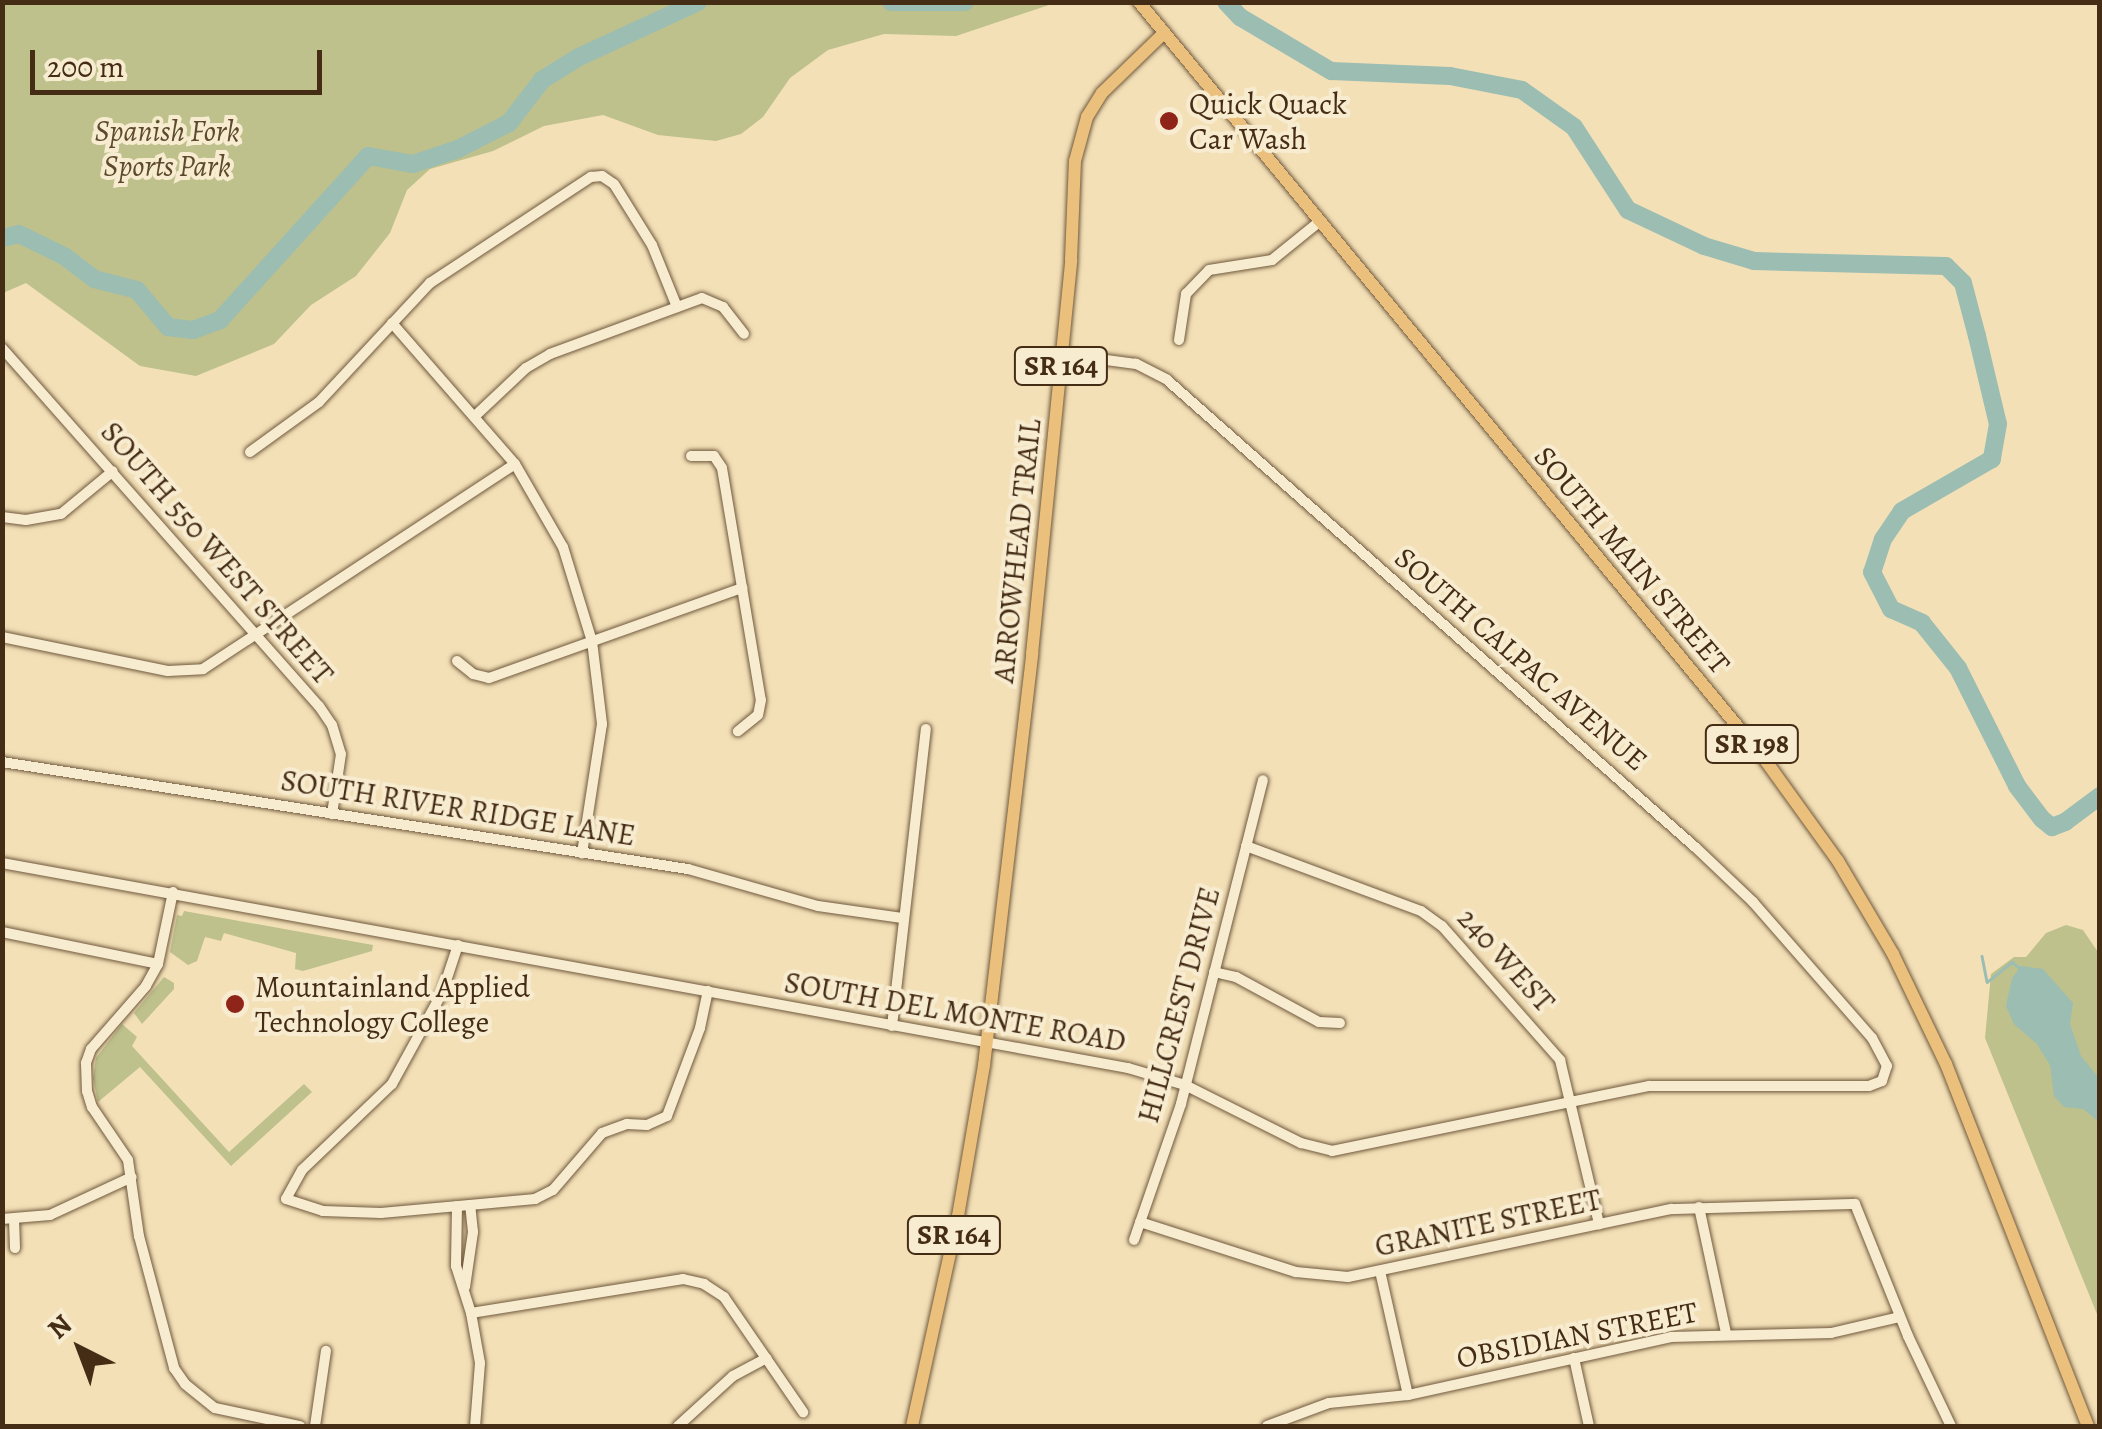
<!DOCTYPE html>
<style>
body{margin:0}
#map{position:relative;width:2102px;height:1429px;overflow:hidden;background:#f3e0b7;font-family:Alegreya,serif}
div>[style]{position:absolute}
[style*='--x']{left:calc(var(--x)*1px);top:calc(var(--y)*1px);width:calc(var(--w)*1px);rotate:calc(var(--a)*1deg)}
.green>*{inset:0;background:#bec18c}
.water>*{inset:0;background:#9bbdb2}
.stream>*{height:2.5px;margin:-1.25px;padding:0 1.25px;transform-origin:1.25px;border-radius:1.25px;background:#9bbdb2}
.river>*{height:18px;margin:-9px;padding:0 9px;transform-origin:9px;border-radius:9px;background:#9bbdb2}
.roads{filter:drop-shadow(0 0 2px #70593d) drop-shadow(0 0 2px #70593d)}
.minor>*{height:10px;margin:-5px;padding:0 5px;transform-origin:5px;border-radius:5px;background:#f7ebd0}
.major>*{height:12px;margin:-6px;padding:0 6px;transform-origin:6px;border-radius:6px;background:#eac07c}
.dots>*{width:28px;height:28px;translate:-50% -50%;box-sizing:border-box;border:5px solid #f7ebd0;border-radius:50%}
span{translate:-50% -50%;white-space:nowrap;text-align:center;line-height:1.15;-webkit-text-stroke:8px #f7ebd0;paint-order:stroke}
.shield-label span{padding:2px 8px;background:#f7ebd0;border:2px solid;border-radius:8px;-webkit-text-stroke-width:0}
.shield-label{font-size:28px;color:#452c14;font-weight:700}
.poi-label{font-size:30px;color:#452c14}
.left{translate:0 -50%;text-align:left}
.park-label{font-size:30px;color:#5d4a2c;font-style:italic}
.street-label{font-size:30px;color:#452c14}
.frame{position:absolute;inset:0;border:5px solid #452c14;pointer-events:none}
.north{position:absolute;left:30px;top:1299px;width:100px;height:100px;-webkit-text-stroke:8px #f7ebd0;paint-order:stroke;rotate:318deg;font-size:28px;font-weight:700;line-height:40px;text-align:center;color:#452c14}
.north::after{content:'';display:block;margin:auto;width:35px;height:45px;background:#452c14;clip-path:polygon(50% 0,100% 100%,50% 72%,0 100%)}
.scale{position:absolute;left:30px;top:50px;width:292px;height:45px;box-sizing:border-box;border:5px solid #452c14;border-top:0;padding-left:12px;font-size:30px;line-height:35px;white-space:nowrap;color:#452c14;-webkit-text-stroke:8px #f7ebd0;paint-order:stroke}
</style>
<div id="map">
<div class="green">
<div style="clip-path:polygon(3px 2px,1055px 2px,1055px 3px,956px 36px,884px 34px,828px 50px,790px 78px,763px 117px,741px 134px,716px 141px,658px 135px,603px 115px,544px 126px,493px 151px,430px 169px,407px 190px,390px 233px,356px 276px,311px 305px,274px 344px,196px 376px,140px 366px,26px 283px,3px 293px)"></div>
<div style="clip-path:polygon(184px 911px,373px 945px,372px 951px,303px 971px,295px 969px,296px 953px,224px 933px,221px 941px,205px 937px,197px 961px,188px 965px,170px 952px,177px 915px,182px 916px)"></div>
<div style="clip-path:polygon(2066px 925px,2083px 930px,2100px 955px,2099px 1319px,1985px 1038px,1991px 974px,2014px 957px,2026px 957px,2046px 933px)"></div>
<div style="clip-path:polygon(164px 977px,174px 983px,174px 989px,142px 1024px,134px 1013px)"></div>
<div style="clip-path:polygon(122px 1024px,137px 1037px,132px 1046px,229px 1152px,304px 1084px,312px 1092px,231px 1166px,140px 1067px,98px 1102px,93px 1078px,96px 1058px)"></div>
</div>
<div class="water">
<div style="clip-path:polygon(2021px 966px,2043px 969px,2073px 1003px,2070px 1024px,2081px 1056px,2099px 1078px,2099px 1122px,2083px 1109px,2064px 1107px,2054px 1096px,2050px 1065px,2037px 1044px,2014px 1024px,2006px 1006px,2012px 978px)"></div>
</div>
<div class="stream">
<div style="--x:1982;--y:956;--w:26;--a:79"></div>
<div style="--x:1987;--y:982;--w:32;--a:-39"></div>
<div style="--x:2012;--y:962;--w:10;--a:37"></div>
</div>
<div class="river">
<div style="--x:891;--y:2;--w:74;--a:0"></div>
<div style="--x:1226;--y:2;--w:21;--a:47"></div>
<div style="--x:1240;--y:17;--w:106;--a:30.7"></div>
<div style="--x:1331;--y:71;--w:119;--a:2.4"></div>
<div style="--x:1450;--y:76;--w:73;--a:11"></div>
<div style="--x:1522;--y:90;--w:64;--a:35.4"></div>
<div style="--x:1574;--y:127;--w:99;--a:57"></div>
<div style="--x:1628;--y:210;--w:84;--a:25.3"></div>
<div style="--x:1704;--y:246;--w:52;--a:16.7"></div>
<div style="--x:1754;--y:261;--w:192;--a:1.5"></div>
<div style="--x:1946;--y:266;--w:24;--a:45"></div>
<div style="--x:1963;--y:283;--w:55;--a:75.2"></div>
<div style="--x:1977;--y:336;--w:90;--a:76.6"></div>
<div style="--x:1998;--y:424;--w:36;--a:100"></div>
<div style="--x:1992;--y:459;--w:104;--a:150"></div>
<div style="--x:1902;--y:511;--w:34;--a:124"></div>
<div style="--x:1883;--y:539;--w:35;--a:108"></div>
<div style="--x:1872;--y:572;--w:42;--a:62.8"></div>
<div style="--x:1891;--y:609;--w:34;--a:24"></div>
<div style="--x:1922;--y:623;--w:58;--a:51.3"></div>
<div style="--x:1958;--y:668;--w:132;--a:63.4"></div>
<div style="--x:2017;--y:786;--w:41;--a:52.9"></div>
<div style="--x:2042;--y:819;--w:13;--a:39"></div>
<div style="--x:2052;--y:827;--w:14;--a:-21"></div>
<div style="--x:2065;--y:822;--w:44;--a:-36.6"></div>
<div style="--x:2;--y:238;--w:17;--a:-13"></div>
<div style="--x:19;--y:234;--w:50;--a:26.1"></div>
<div style="--x:64;--y:256;--w:38;--a:37"></div>
<div style="--x:94;--y:279;--w:44;--a:14.3"></div>
<div style="--x:137;--y:290;--w:48;--a:50"></div>
<div style="--x:168;--y:327;--w:25;--a:7"></div>
<div style="--x:193;--y:330;--w:29;--a:-20"></div>
<div style="--x:220;--y:320;--w:221;--a:-47.9"></div>
<div style="--x:368;--y:156;--w:46;--a:10.1"></div>
<div style="--x:413;--y:164;--w:47;--a:-18.4"></div>
<div style="--x:458;--y:149;--w:57;--a:-27"></div>
<div style="--x:509;--y:123;--w:54;--a:-52.5"></div>
<div style="--x:542;--y:80;--w:44;--a:-31.9"></div>
<div style="--x:579;--y:57;--w:131;--a:-24.8"></div>
</div>
<div class="roads">
<div class="minor">
<div style="--x:392;--y:323;--w:187;--a:48.9"></div>
<div style="--x:515;--y:464;--w:96;--a:60"></div>
<div style="--x:563;--y:547;--w:98;--a:72.9"></div>
<div style="--x:592;--y:641;--w:84;--a:83.1"></div>
<div style="--x:602;--y:724;--w:131;--a:98.8"></div>
<div style="--x:1179;--y:340;--w:47;--a:-81.3"></div>
<div style="--x:1186;--y:294;--w:33;--a:-46"></div>
<div style="--x:1209;--y:270;--w:64;--a:-9"></div>
<div style="--x:1272;--y:260;--w:60;--a:-39"></div>
<div style="--x:2;--y:348;--w:478;--a:48.5"></div>
<div style="--x:319;--y:706;--w:23;--a:56"></div>
<div style="--x:332;--y:725;--w:30;--a:73"></div>
<div style="--x:341;--y:754;--w:61;--a:98.5"></div>
<div style="--x:475;--y:416;--w:70;--a:-43.3"></div>
<div style="--x:526;--y:368;--w:28;--a:-30"></div>
<div style="--x:550;--y:354;--w:162;--a:-20.2"></div>
<div style="--x:702;--y:298;--w:23;--a:23"></div>
<div style="--x:723;--y:307;--w:34;--a:52"></div>
<div style="--x:250;--y:452;--w:85;--a:-35.9"></div>
<div style="--x:319;--y:402;--w:163;--a:-47"></div>
<div style="--x:430;--y:283;--w:193;--a:-33.4"></div>
<div style="--x:591;--y:177;--w:11;--a:-5"></div>
<div style="--x:602;--y:176;--w:14;--a:34"></div>
<div style="--x:614;--y:184;--w:72;--a:58.1"></div>
<div style="--x:652;--y:245;--w:67;--a:68"></div>
<div style="--x:691;--y:456;--w:23;--a:0"></div>
<div style="--x:714;--y:456;--w:14;--a:56"></div>
<div style="--x:722;--y:468;--w:235;--a:80.5"></div>
<div style="--x:761;--y:700;--w:15;--a:101"></div>
<div style="--x:758;--y:715;--w:26;--a:141"></div>
<div style="--x:2;--y:517;--w:24;--a:7"></div>
<div style="--x:26;--y:520;--w:36;--a:-10"></div>
<div style="--x:61;--y:514;--w:67;--a:-39.6"></div>
<div style="--x:2;--y:637;--w:169;--a:11.6"></div>
<div style="--x:168;--y:671;--w:35;--a:-3"></div>
<div style="--x:203;--y:669;--w:373;--a:-33.3"></div>
<div style="--x:457;--y:661;--w:21;--a:39"></div>
<div style="--x:473;--y:674;--w:16;--a:14"></div>
<div style="--x:489;--y:678;--w:269;--a:-19.6"></div>
<div style="--x:2;--y:762;--w:694;--a:8.87"></div>
<div style="--x:688;--y:869;--w:135;--a:15.9"></div>
<div style="--x:818;--y:906;--w:85;--a:8.1"></div>
<div style="--x:1246;--y:846;--w:187;--a:20.4"></div>
<div style="--x:1421;--y:911;--w:26;--a:36"></div>
<div style="--x:1442;--y:926;--w:179;--a:48.6"></div>
<div style="--x:1560;--y:1060;--w:169;--a:76.6"></div>
<div style="--x:2;--y:863;--w:1145;--a:10.32"></div>
<div style="--x:1128;--y:1068;--w:59;--a:16.6"></div>
<div style="--x:1185;--y:1085;--w:130;--a:26.6"></div>
<div style="--x:1301;--y:1143;--w:32;--a:14"></div>
<div style="--x:1332;--y:1151;--w:324;--a:-11.6"></div>
<div style="--x:1649;--y:1086;--w:220;--a:0"></div>
<div style="--x:1869;--y:1086;--w:14;--a:-21"></div>
<div style="--x:1882;--y:1081;--w:16;--a:-72"></div>
<div style="--x:1887;--y:1066;--w:32;--a:-118"></div>
<div style="--x:1872;--y:1038;--w:181;--a:-131.2"></div>
<div style="--x:1753;--y:902;--w:80;--a:-136.5"></div>
<div style="--x:1695;--y:847;--w:706;--a:-138.5"></div>
<div style="--x:1166;--y:379;--w:34;--a:-153"></div>
<div style="--x:1136;--y:364;--w:75;--a:-172.3"></div>
<div style="--x:173;--y:892;--w:74;--a:101.8"></div>
<div style="--x:158;--y:964;--w:25;--a:119"></div>
<div style="--x:146;--y:986;--w:84;--a:131.1"></div>
<div style="--x:91;--y:1049;--w:15;--a:110"></div>
<div style="--x:86;--y:1063;--w:28;--a:88"></div>
<div style="--x:87;--y:1091;--w:17;--a:73"></div>
<div style="--x:92;--y:1107;--w:64;--a:55.8"></div>
<div style="--x:128;--y:1160;--w:77;--a:81.8"></div>
<div style="--x:139;--y:1236;--w:137;--a:75.1"></div>
<div style="--x:174;--y:1368;--w:19;--a:55"></div>
<div style="--x:185;--y:1384;--w:38;--a:39"></div>
<div style="--x:215;--y:1408;--w:87;--a:12"></div>
<div style="--x:2;--y:932;--w:159;--a:11.6"></div>
<div style="--x:458;--y:945;--w:51;--a:108.4"></div>
<div style="--x:442;--y:993;--w:104;--a:118.8"></div>
<div style="--x:392;--y:1084;--w:124;--a:136.3"></div>
<div style="--x:302;--y:1170;--w:33;--a:119"></div>
<div style="--x:286;--y:1199;--w:39;--a:18"></div>
<div style="--x:323;--y:1211;--w:58;--a:2"></div>
<div style="--x:381;--y:1213;--w:155;--a:-5.2"></div>
<div style="--x:535;--y:1199;--w:20;--a:-27"></div>
<div style="--x:553;--y:1190;--w:75;--a:-49.3"></div>
<div style="--x:602;--y:1133;--w:27;--a:-20"></div>
<div style="--x:627;--y:1124;--w:20;--a:3"></div>
<div style="--x:647;--y:1125;--w:22;--a:-24"></div>
<div style="--x:667;--y:1116;--w:94;--a:-69.4"></div>
<div style="--x:700;--y:1028;--w:38;--a:-78"></div>
<div style="--x:1214;--y:972;--w:23;--a:13"></div>
<div style="--x:1236;--y:977;--w:94;--a:28.5"></div>
<div style="--x:1319;--y:1022;--w:21;--a:3"></div>
<div style="--x:892;--y:1026;--w:299;--a:-83.5"></div>
<div style="--x:457;--y:1206;--w:60;--a:91"></div>
<div style="--x:456;--y:1266;--w:49;--a:72.3"></div>
<div style="--x:471;--y:1313;--w:51;--a:79.8"></div>
<div style="--x:480;--y:1363;--w:63;--a:94.5"></div>
<div style="--x:1699;--y:1207;--w:129;--a:77.9"></div>
<div style="--x:2;--y:1219;--w:48;--a:-4.8"></div>
<div style="--x:50;--y:1215;--w:90;--a:-24.9"></div>
<div style="--x:14;--y:1219;--w:29;--a:88"></div>
<div style="--x:1140;--y:1222;--w:164;--a:17.8"></div>
<div style="--x:1296;--y:1272;--w:52;--a:5.5"></div>
<div style="--x:1348;--y:1277;--w:331;--a:-11.9"></div>
<div style="--x:1672;--y:1209;--w:183;--a:-1.6"></div>
<div style="--x:1855;--y:1204;--w:142;--a:68.1"></div>
<div style="--x:1908;--y:1336;--w:100;--a:64.5"></div>
<div style="--x:1134;--y:1240;--w:144;--a:-70.9"></div>
<div style="--x:1181;--y:1104;--w:334;--a:-75.8"></div>
<div style="--x:1380;--y:1271;--w:127;--a:77.3"></div>
<div style="--x:465;--y:1287;--w:56;--a:-81.7"></div>
<div style="--x:473;--y:1232;--w:27;--a:-96"></div>
<div style="--x:471;--y:1313;--w:215;--a:-9.1"></div>
<div style="--x:683;--y:1279;--w:22;--a:13"></div>
<div style="--x:704;--y:1284;--w:24;--a:33"></div>
<div style="--x:724;--y:1297;--w:140;--a:55.5"></div>
<div style="--x:1574;--y:1358;--w:70;--a:77.6"></div>
<div style="--x:315;--y:1426;--w:76;--a:-81.7"></div>
<div style="--x:678;--y:1426;--w:74;--a:-42.3"></div>
<div style="--x:733;--y:1376;--w:38;--a:-28"></div>
<div style="--x:1267;--y:1426;--w:66;--a:-20.4"></div>
<div style="--x:1329;--y:1403;--w:79;--a:-5.8"></div>
<div style="--x:1408;--y:1395;--w:269;--a:-12.4"></div>
<div style="--x:1671;--y:1337;--w:160;--a:-1.4"></div>
<div style="--x:1831;--y:1333;--w:70;--a:-13.2"></div>
</div>
<div class="major">
<div style="--x:1139;--y:2;--w:979;--a:50.43"></div>
<div style="--x:1763;--y:757;--w:128;--a:54.2"></div>
<div style="--x:1838;--y:861;--w:108;--a:59.4"></div>
<div style="--x:1893;--y:954;--w:122;--a:64.3"></div>
<div style="--x:1946;--y:1064;--w:389;--a:68.6"></div>
<div style="--x:912;--y:1426;--w:215;--a:-77.6"></div>
<div style="--x:958;--y:1216;--w:153;--a:-80.2"></div>
<div style="--x:984;--y:1065;--w:414;--a:-83.3"></div>
<div style="--x:1032;--y:654;--w:396;--a:-84.3"></div>
<div style="--x:1071;--y:260;--w:99;--a:-87.7"></div>
<div style="--x:1075;--y:161;--w:46;--a:-74.7"></div>
<div style="--x:1087;--y:117;--w:28;--a:-58"></div>
<div style="--x:1102;--y:93;--w:86;--a:-44.1"></div>
</div>
</div>
<div class="dots">
<div style="left:1169px;top:121px;background:#8f2418"></div>
<div style="left:235px;top:1004px;background:#8f2418"></div>
</div>
<div class="shield-label">
<span style="left:1061px;top:366px">SR 164</span>
<span style="left:1752px;top:744px">SR 198</span>
<span style="left:954px;top:1235px">SR 164</span>
</div>
<div class="poi-label">
<span class="left" style="left:1189px;top:121px">Quick Quack<br>Car Wash</span>
<span class="left" style="left:255px;top:1004px">Mountainland Applied<br>Technology College</span>
</div>
<div class="park-label">
<span style="left:167px;top:148px">Spanish Fork<br>Sports Park</span>
</div>
<div class="street-label">
<span style="left:1017px;top:551px;rotate:-84deg">ARROWHEAD TRAIL</span>
<span style="left:217px;top:553px;rotate:49deg">SOUTH 550 WEST STREET</span>
<span style="left:1632px;top:560px;rotate:50deg">SOUTH MAIN STREET</span>
<span style="left:1521px;top:659px;rotate:41deg">SOUTH CALPAC AVENUE</span>
<span style="left:458px;top:808px;rotate:9deg">SOUTH RIVER RIDGE LANE</span>
<span style="left:1506px;top:960px;rotate:48deg">240 WEST</span>
<span style="left:1179px;top:1005px;rotate:-75deg">HILLCREST DRIVE</span>
<span style="left:955px;top:1012px;rotate:10deg">SOUTH DEL MONTE ROAD</span>
<span style="left:1488px;top:1223px;rotate:-12deg">GRANITE STREET</span>
<span style="left:1577px;top:1335px;rotate:-11deg">OBSIDIAN STREET</span>
</div>
<div class="frame"></div>
<div class="north">N</div>
<div class="scale">200 m</div>
</div>
